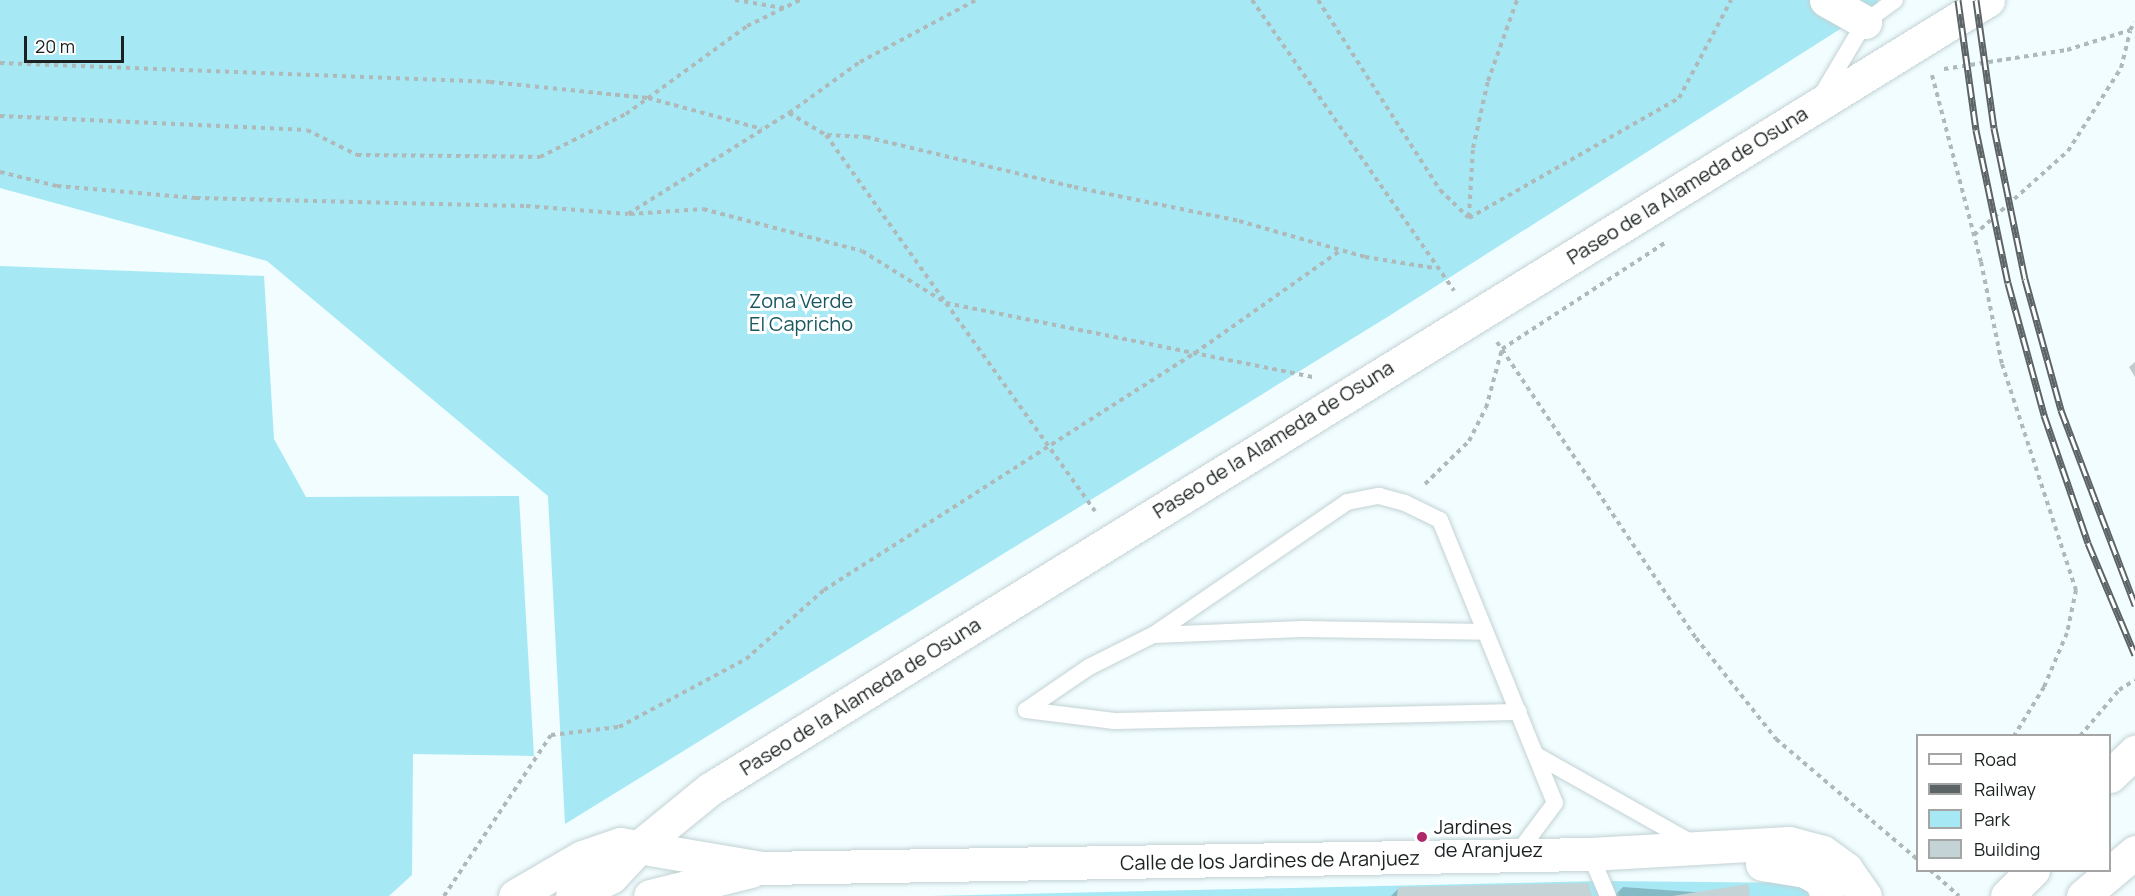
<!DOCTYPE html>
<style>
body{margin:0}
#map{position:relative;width:2135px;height:896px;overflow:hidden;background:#f1fdff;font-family:Manrope,sans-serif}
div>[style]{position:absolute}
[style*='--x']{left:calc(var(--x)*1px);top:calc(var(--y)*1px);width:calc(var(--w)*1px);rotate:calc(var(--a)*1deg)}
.green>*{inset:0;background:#a6e9f5}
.shadow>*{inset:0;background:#0003}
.building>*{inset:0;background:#c4d3d5;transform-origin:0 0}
.path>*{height:4px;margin-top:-2px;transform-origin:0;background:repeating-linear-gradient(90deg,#afb9ba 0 4.5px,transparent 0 9px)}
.roads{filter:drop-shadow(0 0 2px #c3d2d4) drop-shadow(0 0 2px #c3d2d4)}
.lane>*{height:16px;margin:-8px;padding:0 8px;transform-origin:8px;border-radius:8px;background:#fff}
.street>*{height:33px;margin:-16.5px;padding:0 16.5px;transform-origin:16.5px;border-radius:16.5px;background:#fff}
.secondary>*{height:33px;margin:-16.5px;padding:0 16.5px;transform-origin:16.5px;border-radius:16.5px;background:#fff}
.rail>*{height:7px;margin-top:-3.5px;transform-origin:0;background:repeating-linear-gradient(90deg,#fff 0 14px,#5d6465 0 28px);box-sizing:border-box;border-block:2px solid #5d6465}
.dots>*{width:16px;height:16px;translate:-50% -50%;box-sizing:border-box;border:3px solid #fff;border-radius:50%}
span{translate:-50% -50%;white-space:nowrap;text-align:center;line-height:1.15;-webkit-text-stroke:6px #fff;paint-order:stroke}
.street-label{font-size:20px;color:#1b2121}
.park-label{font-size:20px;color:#185760}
.poi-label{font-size:20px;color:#1b2121}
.left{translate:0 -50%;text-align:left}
.legend{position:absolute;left:1916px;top:734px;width:195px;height:138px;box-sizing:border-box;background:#fff;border:2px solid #a4a6a6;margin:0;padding:8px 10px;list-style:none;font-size:18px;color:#1b2121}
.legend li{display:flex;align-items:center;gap:12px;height:30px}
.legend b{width:30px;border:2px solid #a4a6a6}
.scale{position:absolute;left:24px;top:36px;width:100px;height:27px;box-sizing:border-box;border:3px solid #1b2121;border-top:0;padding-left:8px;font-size:18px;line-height:21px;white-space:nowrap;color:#1b2121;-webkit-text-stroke:4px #fff;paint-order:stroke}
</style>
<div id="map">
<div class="green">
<div style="clip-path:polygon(0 0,1878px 0,1878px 5px,1389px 316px,565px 824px,548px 496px,267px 261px,0 188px)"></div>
<div style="clip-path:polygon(0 266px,264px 276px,274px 439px,306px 497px,519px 496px,534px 756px,413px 754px,412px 875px,389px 896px,0 896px)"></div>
<div style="clip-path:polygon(1602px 881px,1799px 883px,1811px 896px,930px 896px)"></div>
</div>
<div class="shadow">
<div style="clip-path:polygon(2135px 362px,2135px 377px,2129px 367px)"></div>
<div style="clip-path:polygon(1623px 887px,1749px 896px,1614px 896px)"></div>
<div style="clip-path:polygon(1398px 889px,1590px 896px,1391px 896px)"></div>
</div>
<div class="building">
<div style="clip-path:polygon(1588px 883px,1592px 896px,1397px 896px,1398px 887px)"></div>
<div style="left:1748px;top:884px;width:12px;height:126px;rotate:81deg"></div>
</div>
<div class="path">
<div style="--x:735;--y:0;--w:50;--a:9.3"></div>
<div style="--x:1252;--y:0;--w:354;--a:55.2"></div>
<div style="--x:1318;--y:0;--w:226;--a:57.3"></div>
<div style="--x:1440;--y:190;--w:40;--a:44"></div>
<div style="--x:0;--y:63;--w:490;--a:2.2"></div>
<div style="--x:490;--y:82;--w:159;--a:5.8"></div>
<div style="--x:648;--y:98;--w:118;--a:15.2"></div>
<div style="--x:1944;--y:69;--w:124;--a:-8.8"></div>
<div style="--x:2067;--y:50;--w:66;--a:-17.6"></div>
<div style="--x:2130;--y:30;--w:9;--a:-58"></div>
<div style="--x:1932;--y:75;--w:193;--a:75.3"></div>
<div style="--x:1981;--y:262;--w:104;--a:78.4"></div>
<div style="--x:2002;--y:364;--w:238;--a:71.9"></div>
<div style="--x:2076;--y:590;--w:44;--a:101.8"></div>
<div style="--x:2067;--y:633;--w:59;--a:113.1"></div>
<div style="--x:2044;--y:687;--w:57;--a:121.5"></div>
<div style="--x:789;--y:113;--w:43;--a:30.7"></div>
<div style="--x:826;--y:135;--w:206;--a:54.5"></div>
<div style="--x:946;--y:303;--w:374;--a:11.4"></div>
<div style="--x:0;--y:116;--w:307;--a:2.6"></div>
<div style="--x:307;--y:130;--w:56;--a:26.6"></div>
<div style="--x:357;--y:155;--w:183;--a:0.6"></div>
<div style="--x:540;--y:157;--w:96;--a:-26.6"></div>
<div style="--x:626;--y:114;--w:150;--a:-36"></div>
<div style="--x:747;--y:26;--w:59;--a:-26.1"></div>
<div style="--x:827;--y:135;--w:39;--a:3"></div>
<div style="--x:866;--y:137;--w:214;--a:13.5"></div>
<div style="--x:1074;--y:187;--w:168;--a:11.6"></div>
<div style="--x:1239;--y:221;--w:131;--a:15.9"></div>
<div style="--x:1365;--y:257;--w:70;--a:9.1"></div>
<div style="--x:0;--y:172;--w:59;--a:13.8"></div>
<div style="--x:57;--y:186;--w:140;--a:4.9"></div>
<div style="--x:196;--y:198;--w:330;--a:1.4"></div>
<div style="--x:526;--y:206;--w:102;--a:4.5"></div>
<div style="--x:628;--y:214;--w:190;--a:-32.1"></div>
<div style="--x:789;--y:113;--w:87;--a:-35.7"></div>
<div style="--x:860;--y:62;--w:132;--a:-28.1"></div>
<div style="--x:630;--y:214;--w:73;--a:-3.9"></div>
<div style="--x:703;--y:209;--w:164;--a:14.8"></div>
<div style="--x:862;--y:251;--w:99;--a:31.8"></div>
<div style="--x:946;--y:303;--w:256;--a:54.4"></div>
<div style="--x:1469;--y:217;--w:69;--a:-86.7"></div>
<div style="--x:1473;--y:148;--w:69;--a:-77.4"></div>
<div style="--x:1488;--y:81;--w:86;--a:-70.3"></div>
<div style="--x:1469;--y:218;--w:242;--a:-29.7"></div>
<div style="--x:1679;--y:98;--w:111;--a:-62"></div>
<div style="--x:1974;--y:235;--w:126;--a:-41.8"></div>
<div style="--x:2068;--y:151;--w:98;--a:-57.4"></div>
<div style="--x:2121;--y:68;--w:38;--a:-76"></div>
<div style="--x:1497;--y:342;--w:357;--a:56.1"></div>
<div style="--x:1696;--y:638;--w:129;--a:51.6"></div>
<div style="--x:1776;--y:739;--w:187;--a:40.4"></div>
<div style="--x:1425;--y:484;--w:62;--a:-44.3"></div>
<div style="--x:1469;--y:441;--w:37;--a:-63"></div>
<div style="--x:1486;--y:408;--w:61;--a:-74.8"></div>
<div style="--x:1502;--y:349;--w:196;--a:-33.1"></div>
<div style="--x:2080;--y:736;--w:60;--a:-49.7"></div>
<div style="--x:2119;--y:690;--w:19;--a:-32"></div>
<div style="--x:1930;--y:870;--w:39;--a:42"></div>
<div style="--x:444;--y:896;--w:193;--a:-56.4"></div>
<div style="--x:551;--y:735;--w:68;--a:-6.7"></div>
<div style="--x:619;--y:727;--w:144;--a:-28.2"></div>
<div style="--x:746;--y:659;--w:104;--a:-41.5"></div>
<div style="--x:824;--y:590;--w:440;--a:-32.6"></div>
<div style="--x:1195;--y:353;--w:179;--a:-35.2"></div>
</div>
<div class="roads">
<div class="lane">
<div style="--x:1821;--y:96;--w:86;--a:-59.3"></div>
<div style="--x:1865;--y:22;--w:37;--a:-36"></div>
<div style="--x:1154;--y:635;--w:148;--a:-2.3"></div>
<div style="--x:1302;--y:629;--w:183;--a:0.9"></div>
<div style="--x:1026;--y:710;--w:76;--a:-34.3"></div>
<div style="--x:1089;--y:667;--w:72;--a:-26.6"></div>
<div style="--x:1153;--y:635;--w:235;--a:-34.4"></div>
<div style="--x:1347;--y:502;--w:33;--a:-11"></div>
<div style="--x:1379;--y:496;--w:27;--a:15"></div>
<div style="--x:1405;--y:503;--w:39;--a:26"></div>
<div style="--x:1440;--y:520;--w:305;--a:67.9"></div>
<div style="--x:1555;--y:803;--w:64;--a:126.7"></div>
<div style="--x:1026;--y:710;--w:89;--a:7.1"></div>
<div style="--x:1114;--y:721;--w:405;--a:-1.3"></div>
<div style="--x:1536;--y:755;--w:181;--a:29.4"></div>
<div style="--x:1590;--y:854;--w:46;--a:66.8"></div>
</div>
<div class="street">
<div style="--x:1826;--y:0;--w:45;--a:29.4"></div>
<div style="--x:1762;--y:864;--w:44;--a:9.2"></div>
<div style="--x:1805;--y:871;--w:18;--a:29"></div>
<div style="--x:1821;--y:880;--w:17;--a:69"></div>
<div style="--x:515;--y:896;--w:78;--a:-30.2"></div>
<div style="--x:582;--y:857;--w:40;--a:-18.9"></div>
<div style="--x:620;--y:844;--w:144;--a:9.6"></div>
<div style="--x:762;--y:868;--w:828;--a:-0.97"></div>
<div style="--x:1590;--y:854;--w:199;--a:-3.2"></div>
<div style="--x:1789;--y:843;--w:35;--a:15"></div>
<div style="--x:1823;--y:852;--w:29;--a:36"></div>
<div style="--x:1846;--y:869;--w:33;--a:55"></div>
<div style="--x:572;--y:896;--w:43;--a:-26"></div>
<div style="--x:611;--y:877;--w:42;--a:-46.9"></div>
<div style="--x:640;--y:846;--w:90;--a:-39.2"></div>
<div style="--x:710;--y:789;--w:1502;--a:-31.69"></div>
<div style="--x:650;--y:896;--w:104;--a:-13.9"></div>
</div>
<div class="secondary">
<div style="--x:2110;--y:776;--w:35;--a:-44"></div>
<div style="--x:2007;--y:896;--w:37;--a:-45"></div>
<div style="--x:2083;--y:896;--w:68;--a:-40.2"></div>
</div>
</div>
<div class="rail">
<div style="--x:1958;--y:0;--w:131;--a:82.1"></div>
<div style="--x:1976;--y:130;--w:156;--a:78.2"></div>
<div style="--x:2008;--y:283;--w:137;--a:74.7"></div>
<div style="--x:2044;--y:415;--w:135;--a:71"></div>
<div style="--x:2088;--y:543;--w:121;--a:67.2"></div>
<div style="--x:1976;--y:0;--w:129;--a:82"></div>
<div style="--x:1994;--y:128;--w:154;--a:78.4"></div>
<div style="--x:2025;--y:279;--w:136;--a:74.6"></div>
<div style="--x:2061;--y:410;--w:209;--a:69.2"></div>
</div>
<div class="dots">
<div style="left:1422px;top:837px;background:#af286c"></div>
</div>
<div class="street-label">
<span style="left:1687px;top:185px;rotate:-32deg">Paseo de la Alameda de Osuna</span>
<span style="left:1273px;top:439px;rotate:-32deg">Paseo de la Alameda de Osuna</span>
<span style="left:860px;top:696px;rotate:-32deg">Paseo de la Alameda de Osuna</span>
<span style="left:1270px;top:860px;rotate:-1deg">Calle de los Jardines de Aranjuez</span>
</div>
<div class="park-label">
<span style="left:801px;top:312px">Zona Verde<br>El Capricho</span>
</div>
<div class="poi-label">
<span class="left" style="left:1434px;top:838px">Jardines<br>de Aranjuez</span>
</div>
<ul class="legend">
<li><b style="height:8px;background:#fff"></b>Road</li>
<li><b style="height:8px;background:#5d6465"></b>Railway</li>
<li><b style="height:16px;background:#a6e9f5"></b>Park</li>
<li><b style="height:16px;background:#c4d3d5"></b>Building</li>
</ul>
<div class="scale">20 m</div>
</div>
